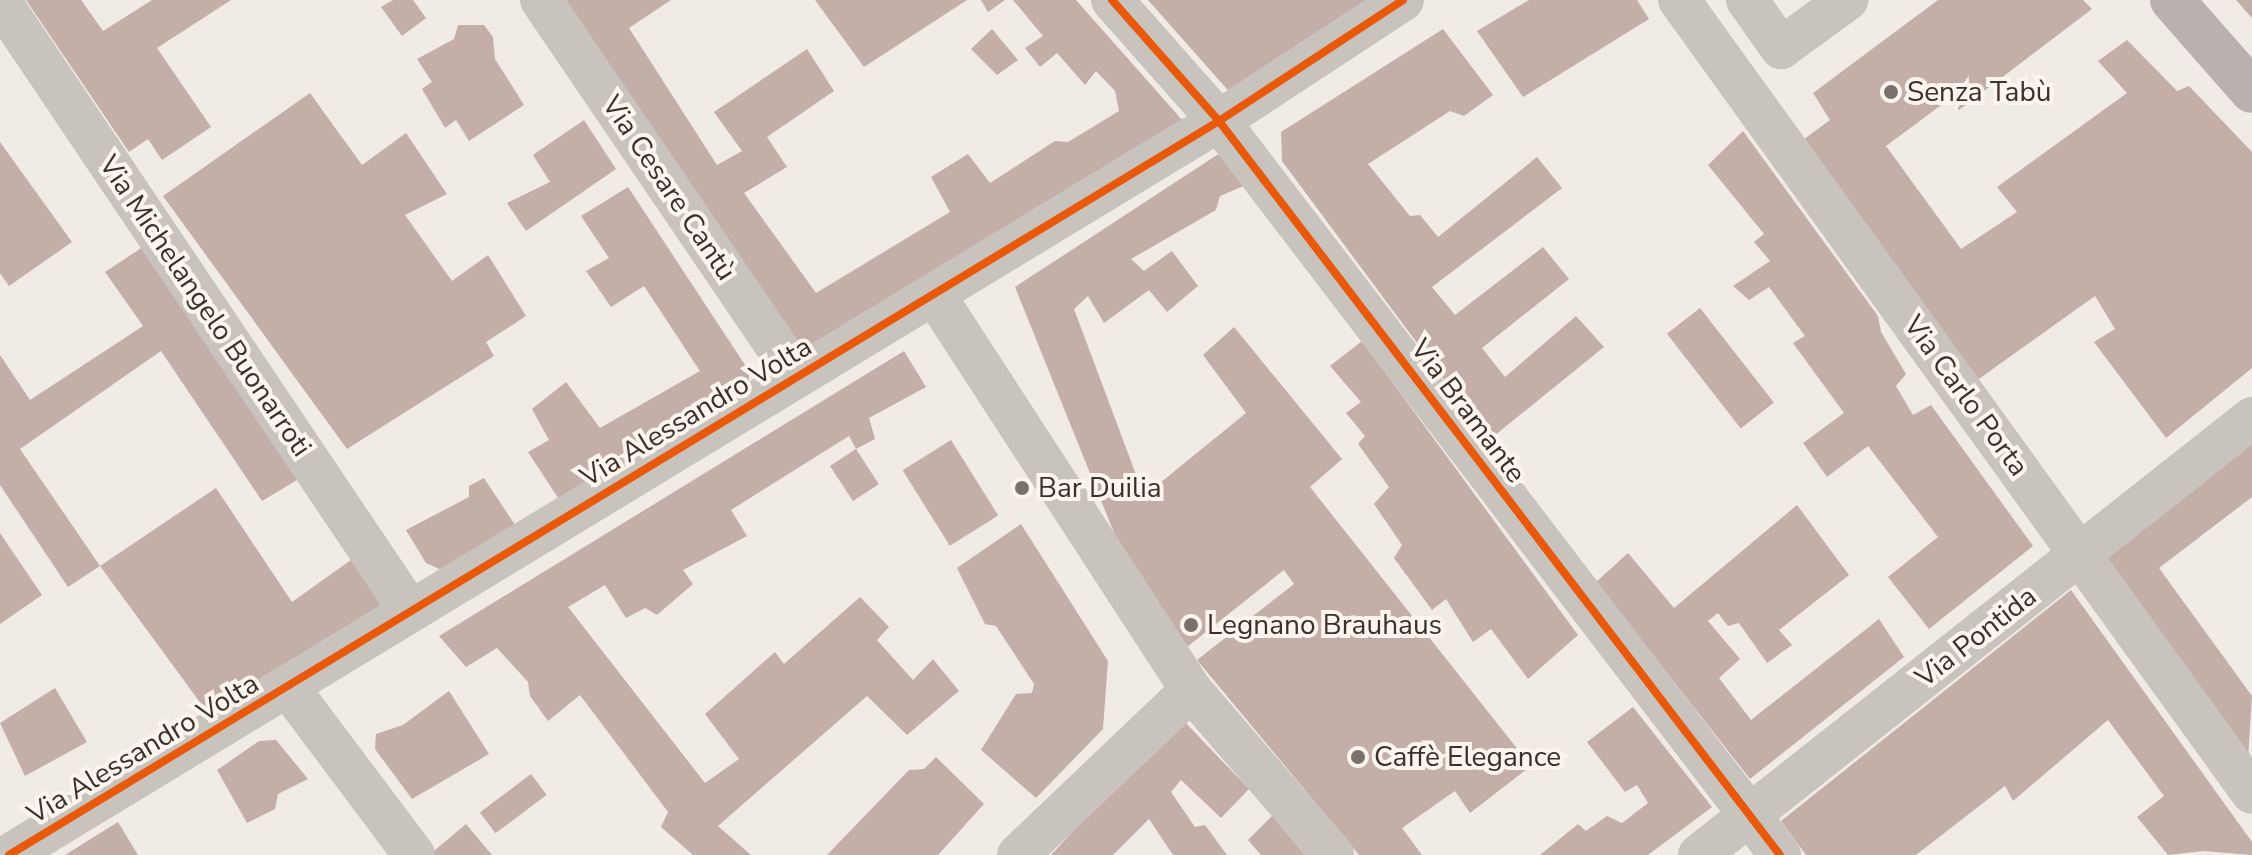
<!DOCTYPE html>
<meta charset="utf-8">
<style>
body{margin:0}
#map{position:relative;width:2252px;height:855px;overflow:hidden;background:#f0ebe5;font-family:"Nunito Sans",sans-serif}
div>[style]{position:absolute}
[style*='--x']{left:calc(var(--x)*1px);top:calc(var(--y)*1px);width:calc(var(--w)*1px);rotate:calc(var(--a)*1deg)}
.building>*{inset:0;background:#c3afa7;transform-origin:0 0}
.minor>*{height:42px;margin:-21px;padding:0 21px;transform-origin:21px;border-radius:21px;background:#c9c3be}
.primary>*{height:44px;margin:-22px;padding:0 22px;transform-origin:22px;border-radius:22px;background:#b8b1ad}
.cycleway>*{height:8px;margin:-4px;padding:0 4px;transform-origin:4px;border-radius:4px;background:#e8590c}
.dots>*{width:22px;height:22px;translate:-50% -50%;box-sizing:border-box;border:4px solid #fbf5ee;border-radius:50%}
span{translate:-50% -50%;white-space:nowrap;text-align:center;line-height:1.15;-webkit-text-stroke:8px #fbf5ee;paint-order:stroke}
.poi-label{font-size:28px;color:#3b302b}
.left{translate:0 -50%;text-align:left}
.street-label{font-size:28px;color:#3b302b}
</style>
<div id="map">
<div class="building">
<div style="clip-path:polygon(26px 0,81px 0,103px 31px,152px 0,231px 0,157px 48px,211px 127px,162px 160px,148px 139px,129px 152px)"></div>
<div style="clip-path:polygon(393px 0,413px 0,426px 18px,402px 36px,381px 7px)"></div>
<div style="clip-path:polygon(564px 0,671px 0,629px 28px,717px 165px,742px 151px,714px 112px,807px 49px,834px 91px,767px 137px,787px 167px,744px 193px,816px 293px,950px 212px,931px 177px,968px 154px,990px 183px,1055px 141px,1068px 142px,1119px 111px,1115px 91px,1096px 71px,1085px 85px,1057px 53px,1040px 67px,1025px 48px,1043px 36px,1013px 0,1076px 0,1183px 121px,806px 355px)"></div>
<div style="clip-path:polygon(815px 0,967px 0,864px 67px)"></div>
<div style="clip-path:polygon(981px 0,1005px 0,988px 12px)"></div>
<div style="clip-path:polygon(1148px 0,1388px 0,1233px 96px)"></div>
<div style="clip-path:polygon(1529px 0,1637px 0,1649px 19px,1523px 97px,1477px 31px)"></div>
<div style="clip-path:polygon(1938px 0,2083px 0,2092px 9px,1959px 110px,1948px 100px,1886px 146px,1961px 249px,2017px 212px,1997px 187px,2127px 93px,2098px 61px,2127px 40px,2177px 91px,2189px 86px,2252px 152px,2252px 368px,2166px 438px,2094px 342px,2115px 329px,2095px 296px,1976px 381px,1796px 145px,1830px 120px,1813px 93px)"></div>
<div style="clip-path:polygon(2236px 0,2252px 0,2252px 18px)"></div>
<div style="clip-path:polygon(458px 25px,484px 25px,493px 37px,495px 59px,524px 105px,469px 141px,456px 120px,445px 128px,422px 89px,432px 82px,417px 59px,454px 39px)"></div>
<div style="clip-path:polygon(992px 29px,1018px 60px,997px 75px,971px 49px)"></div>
<div style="clip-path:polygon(1443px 29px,1493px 95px,1464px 116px,1450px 111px,1368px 164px,1410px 216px,1420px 215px,1438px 237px,1537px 157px,1562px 188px,1432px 287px,1455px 315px,1543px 247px,1569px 279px,1482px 348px,1505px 377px,1576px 316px,1604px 347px,1489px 440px,1282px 161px,1281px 132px)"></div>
<div style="clip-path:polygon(310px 93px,362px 165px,406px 133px,447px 194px,405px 215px,452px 281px,488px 255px,526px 316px,486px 342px,494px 356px,347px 449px,163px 196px)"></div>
<div style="clip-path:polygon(584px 120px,616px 169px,526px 231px,507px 203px,550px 182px,533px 155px)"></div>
<div style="clip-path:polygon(1743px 131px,1878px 316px,1881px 332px,1906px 374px,1896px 386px,1913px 415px,1931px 405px,2033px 546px,1929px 629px,1888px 577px,1938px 537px,1868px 446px,1827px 477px,1803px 443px,1844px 413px,1793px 343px,1805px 336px,1769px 287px,1749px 300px,1733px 286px,1770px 261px,1754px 242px,1764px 234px,1708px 165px)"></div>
<div style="clip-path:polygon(0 142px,72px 242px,9px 286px,0 273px)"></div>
<div style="clip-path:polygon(1220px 153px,1246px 185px,1220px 196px,1216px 210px,1131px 259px,1144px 271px,1172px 251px,1198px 286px,1167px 312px,1149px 290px,1104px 323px,1088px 296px,1074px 309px,1144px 496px,1246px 413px,1203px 355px,1234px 327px,1342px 459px,1310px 487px,1531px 766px,1470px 813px,1455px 791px,1402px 828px,1422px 855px,1359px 855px,1197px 660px,1294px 584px,1284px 570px,1187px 647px,1125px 560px,1015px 287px)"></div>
<div style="clip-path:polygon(628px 187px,749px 371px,749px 390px,562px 504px,528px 452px,549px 440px,532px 409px,566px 382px,600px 428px,700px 371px,644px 286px,611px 307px,586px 271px,609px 258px,581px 216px)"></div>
<div style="clip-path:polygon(146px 245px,307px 474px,262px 501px,161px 351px,20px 449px,100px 566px,68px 587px,0 485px,0 355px,30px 400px,143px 326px,105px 272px)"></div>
<div style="left:1700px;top:308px;width:120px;height:42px;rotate:52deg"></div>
<div style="clip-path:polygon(1362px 341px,1578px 635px,1528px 679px,1491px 629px,1473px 642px,1446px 599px,1432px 610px,1394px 558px,1402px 545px,1374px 504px,1389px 487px,1358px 444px,1365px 436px,1346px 413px,1361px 402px,1330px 366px)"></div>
<div style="clip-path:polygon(904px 351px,926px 387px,869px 418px,875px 439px,856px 449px,849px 436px,731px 510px,747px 536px,683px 570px,693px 584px,657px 615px,645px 608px,626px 618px,605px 585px,568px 607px,705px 783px,739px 759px,705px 714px,775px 652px,784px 664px,860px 597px,889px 627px,877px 640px,913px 680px,933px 659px,959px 691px,907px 735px,867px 696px,718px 826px,751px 855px,693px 855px,661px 827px,668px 812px,580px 695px,548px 721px,530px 696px,528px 682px,497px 648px,466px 667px,439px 636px)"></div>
<div style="left:951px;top:440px;width:89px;height:57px;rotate:58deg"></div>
<div style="clip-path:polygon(2252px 441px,2252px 497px,2159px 568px,2252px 696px,2248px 759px,2103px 560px)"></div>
<div style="left:856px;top:449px;width:42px;height:31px;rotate:57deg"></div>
<div style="clip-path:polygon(484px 478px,517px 528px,456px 567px,439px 569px,426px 563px,406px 530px,469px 497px,469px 486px)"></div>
<div style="clip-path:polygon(216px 488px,292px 602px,358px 555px,393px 605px,210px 716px,100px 566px)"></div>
<div style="clip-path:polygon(1797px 505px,1849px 575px,1779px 630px,1792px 645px,1767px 663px,1739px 623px,1728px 626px,1718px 613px,1708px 621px,1740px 659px,1719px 678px,1751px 720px,1879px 619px,1904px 657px,1750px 779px,1596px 582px,1628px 553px,1674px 608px)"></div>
<div style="clip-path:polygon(1021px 524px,1108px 661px,1103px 729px,1036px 798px,981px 750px,1016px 694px,1032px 693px,1034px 684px,996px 626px,985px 624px,957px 568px)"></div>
<div style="clip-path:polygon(0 533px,42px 595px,0 624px)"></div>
<div style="clip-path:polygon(2071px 590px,2252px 842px,2252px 855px,2203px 851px,2168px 855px,2137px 817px,2164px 796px,2108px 720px,2013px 801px,2005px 786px,1916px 855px,1806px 855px,1781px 821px)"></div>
<div style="clip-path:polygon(55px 688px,87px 742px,25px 776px,0 723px)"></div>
<div style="clip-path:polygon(449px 691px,489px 754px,412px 799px,375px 749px,376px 734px,403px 725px)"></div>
<div style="clip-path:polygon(1633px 707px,1712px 807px,1648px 855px,1540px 855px,1578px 824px,1586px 831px,1607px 816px,1622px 823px,1648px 803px,1637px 785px,1625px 792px,1587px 742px)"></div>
<div style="clip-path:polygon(1180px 717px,1249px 789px,1221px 818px,1181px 780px,1171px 792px,1195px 827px,1205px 825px,1227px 855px,1173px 855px,1149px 819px,1113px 855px,1051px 855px)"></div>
<div style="clip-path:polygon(276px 740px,308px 779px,278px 794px,275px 809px,247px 823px,217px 770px,259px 741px)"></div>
<div style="clip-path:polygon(936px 757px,984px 804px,938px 855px,827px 855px,909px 770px,924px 769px)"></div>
<div style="left:531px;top:774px;width:26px;height:64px;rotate:53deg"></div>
<div style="clip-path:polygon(1272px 816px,1305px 855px,1261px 855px,1248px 840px)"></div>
<div style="clip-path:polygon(118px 822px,138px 855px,65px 855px)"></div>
<div style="clip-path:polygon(466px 824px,492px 855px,429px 855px)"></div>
</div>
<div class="minor">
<div style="--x:541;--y:0;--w:455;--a:55.8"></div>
<div style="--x:1112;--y:0;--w:162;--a:48.5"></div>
<div style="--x:1219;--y:121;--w:924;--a:52.61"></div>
<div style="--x:1679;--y:0;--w:978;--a:54.15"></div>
<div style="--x:1747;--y:0;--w:59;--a:54.7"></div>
<div style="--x:1781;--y:48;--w:82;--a:-36"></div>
<div style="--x:0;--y:1;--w:735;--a:56.09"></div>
<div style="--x:934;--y:294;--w:472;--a:57"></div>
<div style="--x:1191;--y:690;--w:218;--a:49.3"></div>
<div style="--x:288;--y:687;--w:210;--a:53.1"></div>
<div style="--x:9;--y:855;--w:1415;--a:-31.24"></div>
<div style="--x:1219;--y:121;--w:220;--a:-33.3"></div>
<div style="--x:1018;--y:855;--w:239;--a:-43.6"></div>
<div style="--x:1699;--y:855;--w:705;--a:-38.32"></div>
</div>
<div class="primary">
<div style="--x:2172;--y:0;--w:121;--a:48.7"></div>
</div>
<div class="cycleway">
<div style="--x:1112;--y:0;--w:162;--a:48.5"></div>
<div style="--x:1219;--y:121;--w:924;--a:52.61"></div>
<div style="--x:9;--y:855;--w:1415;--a:-31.24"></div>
<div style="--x:1219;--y:121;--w:220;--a:-33.3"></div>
</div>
<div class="dots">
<div style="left:1891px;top:92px;background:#7a716c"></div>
<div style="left:1022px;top:488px;background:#7a716c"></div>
<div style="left:1191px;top:625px;background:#7a716c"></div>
<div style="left:1358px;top:757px;background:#7a716c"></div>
</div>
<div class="poi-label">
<span class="left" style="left:1907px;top:92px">Senza Tabù</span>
<span class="left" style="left:1038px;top:488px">Bar Duilia</span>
<span class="left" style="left:1207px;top:625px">Legnano Brauhaus</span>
<span class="left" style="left:1374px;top:757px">Caffè Elegance</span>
</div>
<div class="street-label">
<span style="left:669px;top:188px;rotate:56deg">Via Cesare Cantù</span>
<span style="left:205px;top:306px;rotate:56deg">Via Michelangelo Buonarroti</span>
<span style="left:1966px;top:396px;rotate:54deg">Via Carlo Porta</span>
<span style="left:1468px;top:411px;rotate:53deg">Via Bramante</span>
<span style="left:696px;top:412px;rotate:-31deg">Via Alessandro Volta</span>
<span style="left:1976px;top:637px;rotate:-38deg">Via Pontida</span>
<span style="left:143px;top:749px;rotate:-31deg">Via Alessandro Volta</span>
</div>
</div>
